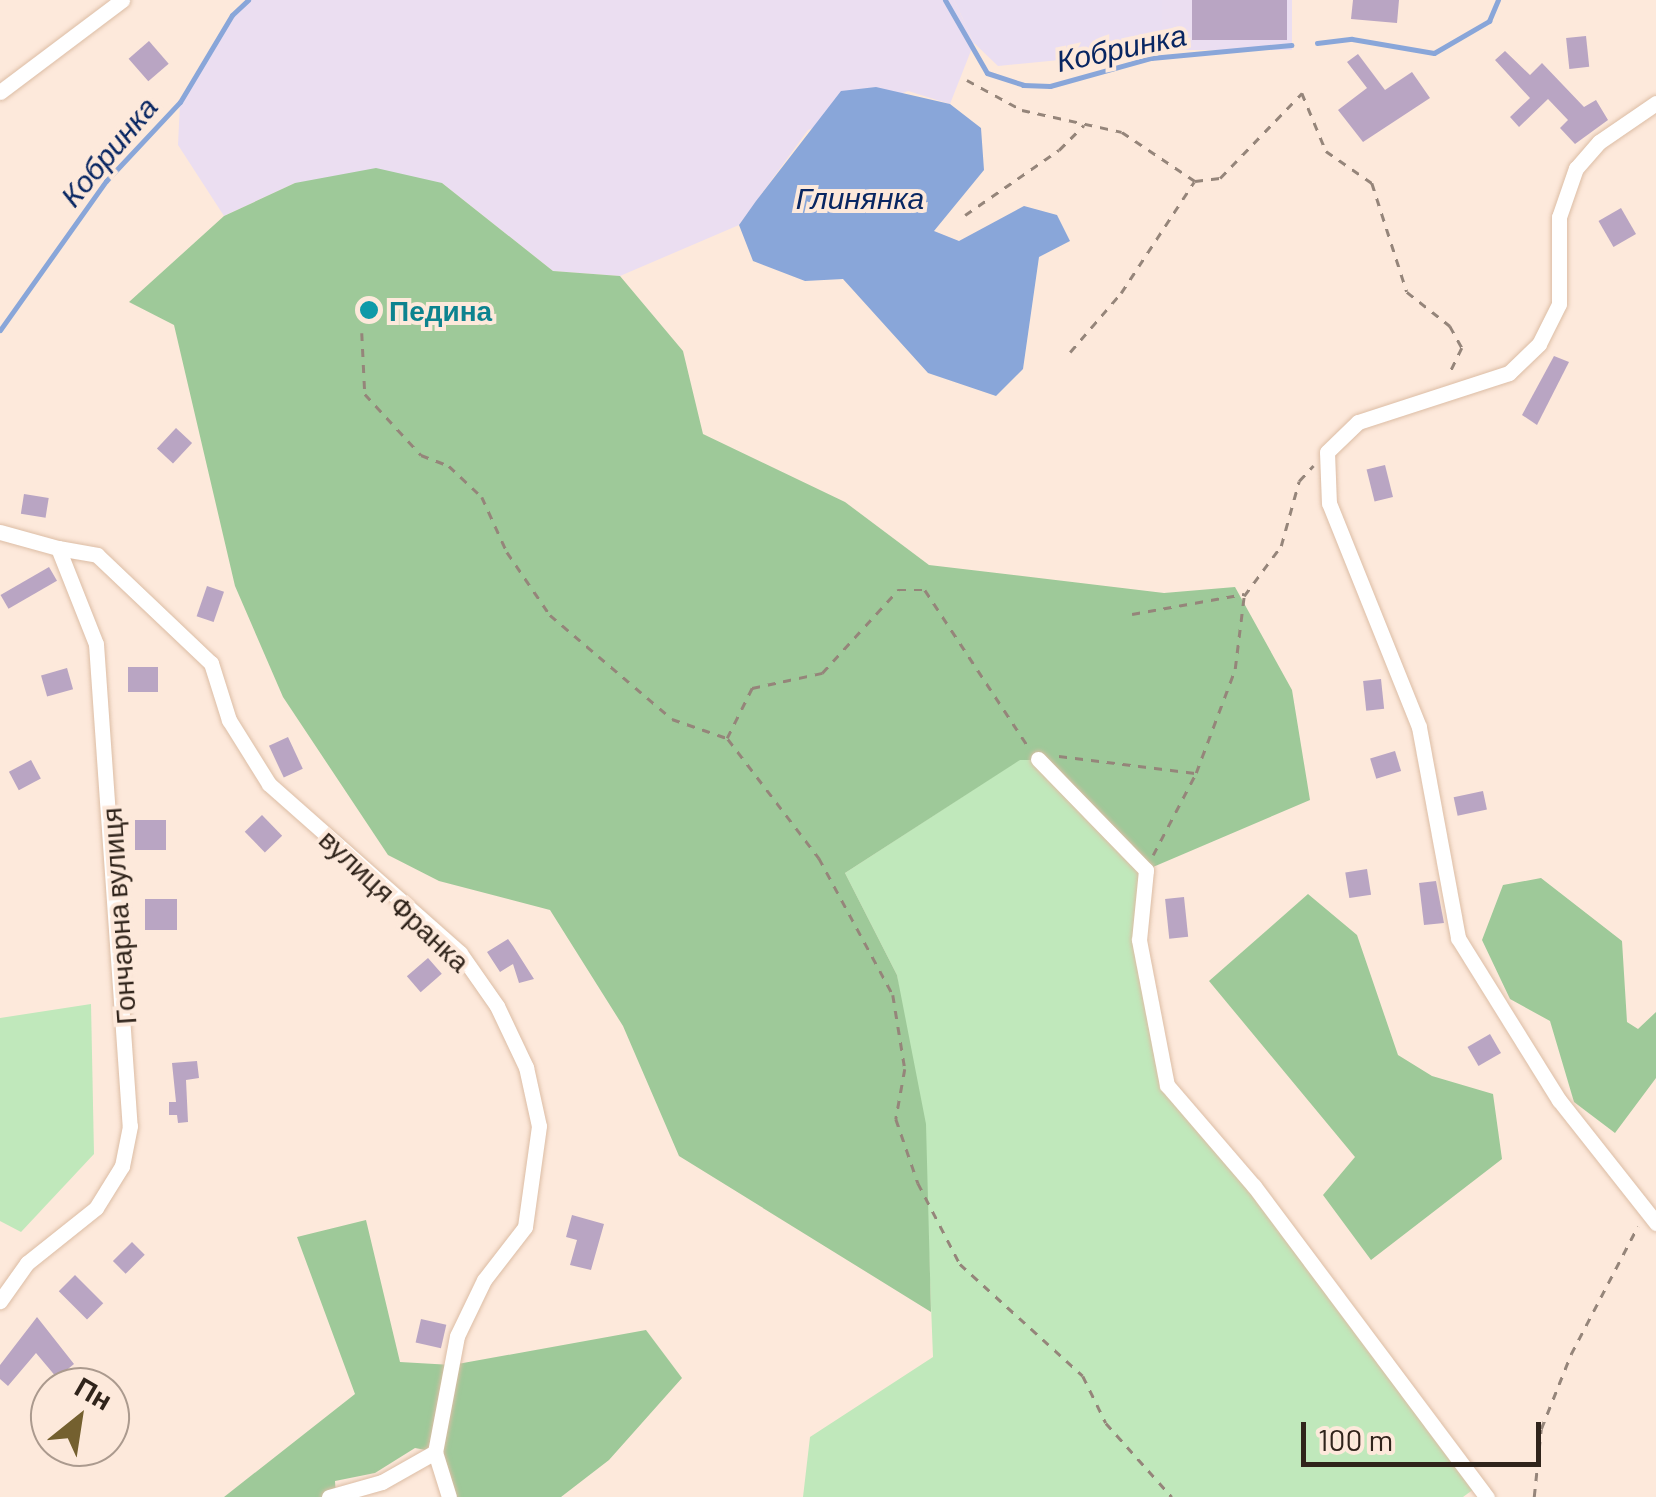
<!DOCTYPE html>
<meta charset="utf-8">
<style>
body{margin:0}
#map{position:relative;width:1656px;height:1497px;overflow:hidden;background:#fde9db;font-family:Barlow,sans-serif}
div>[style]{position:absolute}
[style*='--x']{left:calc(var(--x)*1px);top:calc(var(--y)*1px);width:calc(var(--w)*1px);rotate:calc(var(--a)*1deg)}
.commercial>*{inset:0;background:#eadef2}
.industrial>*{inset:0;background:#ebdef1;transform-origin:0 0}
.green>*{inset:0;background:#c0e8bb}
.forest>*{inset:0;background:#9ec999}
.water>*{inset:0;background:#89a6d9}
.stream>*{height:5px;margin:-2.5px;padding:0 2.5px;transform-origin:2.5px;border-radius:2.5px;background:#89a6d9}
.building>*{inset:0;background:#b9a5c3;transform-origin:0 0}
.path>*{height:2.5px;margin-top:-1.25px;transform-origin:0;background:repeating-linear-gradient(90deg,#95857a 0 8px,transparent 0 16px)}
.roads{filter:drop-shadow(0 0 2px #dcbda5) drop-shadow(0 0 2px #dcbda5)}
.minor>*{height:15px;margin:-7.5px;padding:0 7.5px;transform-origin:7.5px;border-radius:7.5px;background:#fff}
.dots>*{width:28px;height:28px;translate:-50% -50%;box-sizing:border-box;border:5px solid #fde9db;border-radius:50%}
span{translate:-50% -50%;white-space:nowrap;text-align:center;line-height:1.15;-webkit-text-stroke:8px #fde9db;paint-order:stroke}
.culture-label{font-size:28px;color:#0d838f;font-weight:700}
.left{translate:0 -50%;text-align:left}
.street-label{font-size:28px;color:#30241b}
.water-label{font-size:30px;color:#082662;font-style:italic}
.north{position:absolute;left:30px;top:1367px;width:100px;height:100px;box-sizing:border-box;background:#fde9db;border:2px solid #ab9a8e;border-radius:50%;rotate:30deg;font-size:28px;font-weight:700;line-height:40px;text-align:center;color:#30241b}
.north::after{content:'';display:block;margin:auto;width:35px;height:45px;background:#74602f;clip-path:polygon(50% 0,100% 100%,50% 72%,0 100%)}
.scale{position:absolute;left:1301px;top:1422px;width:240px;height:45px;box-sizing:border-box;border:5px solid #30241b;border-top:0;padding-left:12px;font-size:30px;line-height:35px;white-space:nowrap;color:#30241b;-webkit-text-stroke:8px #fde9db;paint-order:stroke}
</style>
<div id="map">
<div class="commercial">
<div style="clip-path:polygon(954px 0,1162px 0,1162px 50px,998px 66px,974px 43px)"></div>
</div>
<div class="industrial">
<div style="clip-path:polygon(248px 0,954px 0,974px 43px,950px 104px,908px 91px,808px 130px,739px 225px,620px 276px,553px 271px,442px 183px,295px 183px,224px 216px,178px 145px,180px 102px,232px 15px)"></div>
<div style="left:1162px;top:0;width:130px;height:50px"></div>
</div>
<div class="green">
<div style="clip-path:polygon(1038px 759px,1146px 870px,1139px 940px,1167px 1085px,1478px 1486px,1463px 1497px,803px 1497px,810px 1437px,933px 1357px,927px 1201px,897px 975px,845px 873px,1019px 760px)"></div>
<div style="clip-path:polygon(91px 1004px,94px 1154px,21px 1232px,0 1221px,0 1018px)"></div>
</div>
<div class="forest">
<div style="clip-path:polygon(376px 168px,442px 183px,553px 271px,620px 276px,683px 351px,703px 434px,845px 502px,929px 565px,1164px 593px,1235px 587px,1292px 690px,1310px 800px,1146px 870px,1038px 760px,1020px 760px,845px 873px,897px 975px,926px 1124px,931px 1312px,679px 1156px,623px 1026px,550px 910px,439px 881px,388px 855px,283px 697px,235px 586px,174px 325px,129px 302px,224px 216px,295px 183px)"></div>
<div style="clip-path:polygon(1541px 878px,1622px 941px,1627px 1022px,1638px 1029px,1656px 1012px,1656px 1078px,1615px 1133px,1574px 1102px,1550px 1021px,1510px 999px,1482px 940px,1503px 885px)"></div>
<div style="clip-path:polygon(1308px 894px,1357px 935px,1398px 1055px,1432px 1076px,1493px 1094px,1502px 1159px,1371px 1260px,1323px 1195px,1355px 1157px,1209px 981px)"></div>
<div style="clip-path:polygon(366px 1220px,400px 1362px,452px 1365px,646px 1330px,682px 1378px,609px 1460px,561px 1497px,455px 1497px,436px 1452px,415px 1448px,375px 1473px,335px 1481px,336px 1497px,224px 1497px,355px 1394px,297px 1237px)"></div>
</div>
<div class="water">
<div style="clip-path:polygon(876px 87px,950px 104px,981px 128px,984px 170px,934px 231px,959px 241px,1024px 206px,1057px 215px,1070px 241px,1039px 257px,1023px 369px,996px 396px,928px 373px,843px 279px,805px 281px,753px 261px,739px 225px,756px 201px,841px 91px)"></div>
</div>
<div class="stream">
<div style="--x:945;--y:0;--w:84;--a:60.1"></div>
<div style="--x:987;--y:73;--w:38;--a:18"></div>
<div style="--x:1023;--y:85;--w:27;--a:2"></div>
<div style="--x:1050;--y:86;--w:105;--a:-15.5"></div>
<div style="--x:1151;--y:58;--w:141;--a:-5.3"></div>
<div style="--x:1317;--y:43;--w:35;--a:-7"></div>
<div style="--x:1352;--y:39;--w:83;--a:9.7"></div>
<div style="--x:1434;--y:53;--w:64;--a:-30.2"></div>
<div style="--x:1489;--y:21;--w:23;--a:-67"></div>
<div style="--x:0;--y:330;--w:183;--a:-54.6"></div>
<div style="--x:106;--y:181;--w:108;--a:-46.9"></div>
<div style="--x:180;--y:102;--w:101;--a:-59.1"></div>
<div style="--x:232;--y:15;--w:22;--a:-43"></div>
</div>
<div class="building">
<div style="left:1192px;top:0;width:95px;height:40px"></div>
<div style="clip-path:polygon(1353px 0,1399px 0,1397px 23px,1351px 19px)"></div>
<div style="left:1586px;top:36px;width:31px;height:20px;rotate:84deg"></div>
<div style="left:149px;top:41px;width:30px;height:27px;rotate:49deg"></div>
<div style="clip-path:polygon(1505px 51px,1530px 75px,1542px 63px,1584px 107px,1596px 100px,1608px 120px,1575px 144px,1560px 128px,1568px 120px,1548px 99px,1519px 127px,1510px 117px,1530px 98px,1495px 60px)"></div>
<div style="clip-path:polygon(1358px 54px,1385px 90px,1412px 72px,1430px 98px,1363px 142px,1338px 110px,1367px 88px,1347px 62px)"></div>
<div style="left:1621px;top:208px;width:30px;height:26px;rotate:60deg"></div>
<div style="clip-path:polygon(1554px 356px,1569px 362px,1537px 425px,1522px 415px)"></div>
<div style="left:176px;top:428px;width:22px;height:28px;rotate:43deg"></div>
<div style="left:1385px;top:465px;width:33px;height:19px;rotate:76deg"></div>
<div style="left:24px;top:494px;width:25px;height:20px;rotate:9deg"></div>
<div style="left:49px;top:567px;width:16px;height:56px;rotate:60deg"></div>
<div style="left:207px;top:586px;width:18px;height:32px;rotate:19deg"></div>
<div style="left:128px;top:667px;width:30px;height:25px"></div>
<div style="left:67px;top:668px;width:22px;height:27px;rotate:74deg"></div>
<div style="left:1381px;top:679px;width:30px;height:18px;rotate:84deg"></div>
<div style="left:288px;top:737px;width:35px;height:21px;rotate:65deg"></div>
<div style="left:1395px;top:751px;width:21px;height:26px;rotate:73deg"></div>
<div style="left:31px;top:760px;width:21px;height:25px;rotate:62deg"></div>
<div style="left:1483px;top:791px;width:19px;height:30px;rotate:78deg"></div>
<div style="left:262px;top:815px;width:29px;height:24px;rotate:46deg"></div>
<div style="left:135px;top:820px;width:31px;height:30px"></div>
<div style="left:1367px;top:869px;width:26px;height:22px;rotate:81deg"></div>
<div style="clip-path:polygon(1436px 881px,1444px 923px,1424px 925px,1419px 883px)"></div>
<div style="left:1184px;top:897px;width:40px;height:19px;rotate:84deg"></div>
<div style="left:145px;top:899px;width:32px;height:31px"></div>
<div style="clip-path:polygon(508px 939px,513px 946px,534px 979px,519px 983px,513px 964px,500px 972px,487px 952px)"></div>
<div style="left:428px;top:958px;width:21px;height:28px;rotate:49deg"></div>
<div style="left:1490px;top:1034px;width:22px;height:26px;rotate:60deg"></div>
<div style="clip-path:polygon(197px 1061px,199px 1078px,186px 1080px,188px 1122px,178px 1123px,177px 1115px,169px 1115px,169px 1102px,176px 1102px,172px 1063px)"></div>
<div style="clip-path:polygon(572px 1215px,604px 1224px,591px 1270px,570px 1265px,577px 1240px,566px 1237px)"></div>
<div style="left:132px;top:1242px;width:18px;height:27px;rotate:45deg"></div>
<div style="left:75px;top:1275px;width:40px;height:23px;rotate:45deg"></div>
<div style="clip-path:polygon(37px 1317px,74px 1364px,57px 1378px,36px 1353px,8px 1386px,0 1379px,0 1365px)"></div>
<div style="left:421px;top:1319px;width:26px;height:24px;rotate:13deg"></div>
</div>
<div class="path">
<div style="--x:967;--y:80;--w:63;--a:28.6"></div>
<div style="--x:1022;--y:110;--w:102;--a:12.4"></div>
<div style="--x:1122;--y:132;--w:88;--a:33.9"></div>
<div style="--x:1195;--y:181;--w:25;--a:-7"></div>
<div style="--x:1220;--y:178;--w:118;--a:-46"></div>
<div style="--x:1302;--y:93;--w:63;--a:67.5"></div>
<div style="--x:1326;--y:151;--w:56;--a:34.8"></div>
<div style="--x:1372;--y:183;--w:114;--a:72.2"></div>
<div style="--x:1407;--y:292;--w:55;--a:38.3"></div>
<div style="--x:1450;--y:326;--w:25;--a:61"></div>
<div style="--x:1462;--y:348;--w:28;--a:116"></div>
<div style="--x:965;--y:215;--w:114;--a:-34.7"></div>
<div style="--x:1059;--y:150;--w:35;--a:-45"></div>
<div style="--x:362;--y:333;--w:61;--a:87.2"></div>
<div style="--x:365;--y:394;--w:83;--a:47.4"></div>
<div style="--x:421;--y:455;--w:30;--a:21"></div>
<div style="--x:449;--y:466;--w:45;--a:43.2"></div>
<div style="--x:482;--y:497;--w:60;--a:65.6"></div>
<div style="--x:507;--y:552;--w:76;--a:55.7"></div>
<div style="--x:550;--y:615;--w:160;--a:40.4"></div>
<div style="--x:672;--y:719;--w:58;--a:19.1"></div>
<div style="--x:727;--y:738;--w:56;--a:-63.4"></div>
<div style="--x:752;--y:688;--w:72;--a:-12.1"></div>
<div style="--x:822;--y:673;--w:113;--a:-47.5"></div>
<div style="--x:898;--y:590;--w:27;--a:0"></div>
<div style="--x:925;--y:590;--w:187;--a:56.6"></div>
<div style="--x:1070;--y:352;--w:78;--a:-49.2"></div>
<div style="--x:1121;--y:293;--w:133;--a:-56.7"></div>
<div style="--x:1132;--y:614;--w:114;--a:-10.1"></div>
<div style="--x:728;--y:739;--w:150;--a:52.6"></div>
<div style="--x:819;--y:858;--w:156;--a:61.6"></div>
<div style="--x:893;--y:995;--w:75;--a:80.8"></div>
<div style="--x:905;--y:1069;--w:51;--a:100.2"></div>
<div style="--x:896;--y:1119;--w:68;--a:71"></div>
<div style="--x:918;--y:1183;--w:91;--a:62.6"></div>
<div style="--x:960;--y:1264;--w:166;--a:42.3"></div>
<div style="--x:1083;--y:1376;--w:52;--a:63.9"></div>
<div style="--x:1106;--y:1423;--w:99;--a:48.3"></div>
<div style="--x:1059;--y:756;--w:137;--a:7.1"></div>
<div style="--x:1153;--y:855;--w:93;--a:-62.3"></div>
<div style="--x:1196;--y:773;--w:111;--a:-69.4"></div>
<div style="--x:1235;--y:669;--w:74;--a:-83"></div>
<div style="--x:1244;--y:596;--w:62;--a:-53.5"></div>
<div style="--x:1281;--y:546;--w:67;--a:-74.5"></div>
<div style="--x:1299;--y:481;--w:21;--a:-47"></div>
<div style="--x:1534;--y:1497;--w:68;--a:-84.1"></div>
<div style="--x:1541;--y:1429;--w:81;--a:-68.2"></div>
<div style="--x:1571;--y:1354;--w:144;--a:-62.4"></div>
</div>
<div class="roads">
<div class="minor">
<div style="--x:0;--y:92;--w:153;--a:-37"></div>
<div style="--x:1656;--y:103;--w:69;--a:145.6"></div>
<div style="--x:1599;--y:142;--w:35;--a:131"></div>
<div style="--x:1576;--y:168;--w:52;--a:109.1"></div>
<div style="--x:1559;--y:217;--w:87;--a:90"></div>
<div style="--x:1559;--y:304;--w:45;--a:116.6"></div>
<div style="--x:1539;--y:344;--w:42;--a:136"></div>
<div style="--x:1509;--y:373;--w:159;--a:162"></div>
<div style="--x:1358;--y:422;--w:43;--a:135.9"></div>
<div style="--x:1327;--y:452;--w:51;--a:87.8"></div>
<div style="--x:1329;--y:503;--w:241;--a:68.1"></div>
<div style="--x:1419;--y:727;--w:215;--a:79.5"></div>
<div style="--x:1458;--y:938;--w:191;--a:58.1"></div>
<div style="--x:1559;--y:1100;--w:157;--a:51.7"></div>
<div style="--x:0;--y:532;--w:60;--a:15.4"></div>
<div style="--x:58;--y:548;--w:103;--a:68.4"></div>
<div style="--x:96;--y:644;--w:483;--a:86"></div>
<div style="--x:130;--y:1126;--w:41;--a:101.3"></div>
<div style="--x:122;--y:1166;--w:49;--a:121.8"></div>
<div style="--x:96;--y:1208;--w:88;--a:141.4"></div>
<div style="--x:27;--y:1263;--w:47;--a:125.4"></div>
<div style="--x:58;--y:548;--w:40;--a:10"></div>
<div style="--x:97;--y:555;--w:157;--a:43.5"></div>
<div style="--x:211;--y:663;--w:60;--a:72.5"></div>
<div style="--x:229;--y:720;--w:75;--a:58"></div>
<div style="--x:269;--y:784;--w:255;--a:41.5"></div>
<div style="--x:460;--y:953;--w:65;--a:55.1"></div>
<div style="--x:497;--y:1006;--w:68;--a:64.6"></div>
<div style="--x:526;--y:1067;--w:60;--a:77.6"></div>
<div style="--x:539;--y:1126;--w:102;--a:97.9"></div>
<div style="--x:525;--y:1227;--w:67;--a:127.7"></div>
<div style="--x:484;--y:1280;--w:62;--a:115.7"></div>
<div style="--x:457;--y:1336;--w:118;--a:100.7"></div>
<div style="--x:435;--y:1452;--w:47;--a:72.7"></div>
<div style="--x:1038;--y:759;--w:155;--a:45.8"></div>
<div style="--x:1146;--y:870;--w:70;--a:95.7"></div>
<div style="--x:1139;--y:940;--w:148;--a:79.1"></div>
<div style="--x:1167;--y:1085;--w:133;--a:49.3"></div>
<div style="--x:1254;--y:1186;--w:389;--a:53.2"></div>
<div style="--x:329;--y:1497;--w:55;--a:-15.8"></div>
<div style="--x:382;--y:1482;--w:61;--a:-29.5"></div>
</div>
</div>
<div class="dots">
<div style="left:369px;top:310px;background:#0f9aa8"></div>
</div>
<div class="culture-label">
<span class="left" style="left:389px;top:310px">Педина</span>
</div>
<div class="street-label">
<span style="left:395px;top:900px;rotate:43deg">вулиця Франка</span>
<span style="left:118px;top:916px;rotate:-94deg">Гончарна вулиця</span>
</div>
<div class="water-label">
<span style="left:1121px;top:47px;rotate:-12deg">Кобринка</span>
<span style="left:108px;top:151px;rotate:-50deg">Кобринка</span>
<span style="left:860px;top:197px">Глинянка</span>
</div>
<div class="north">Пн</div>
<div class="scale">100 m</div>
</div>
